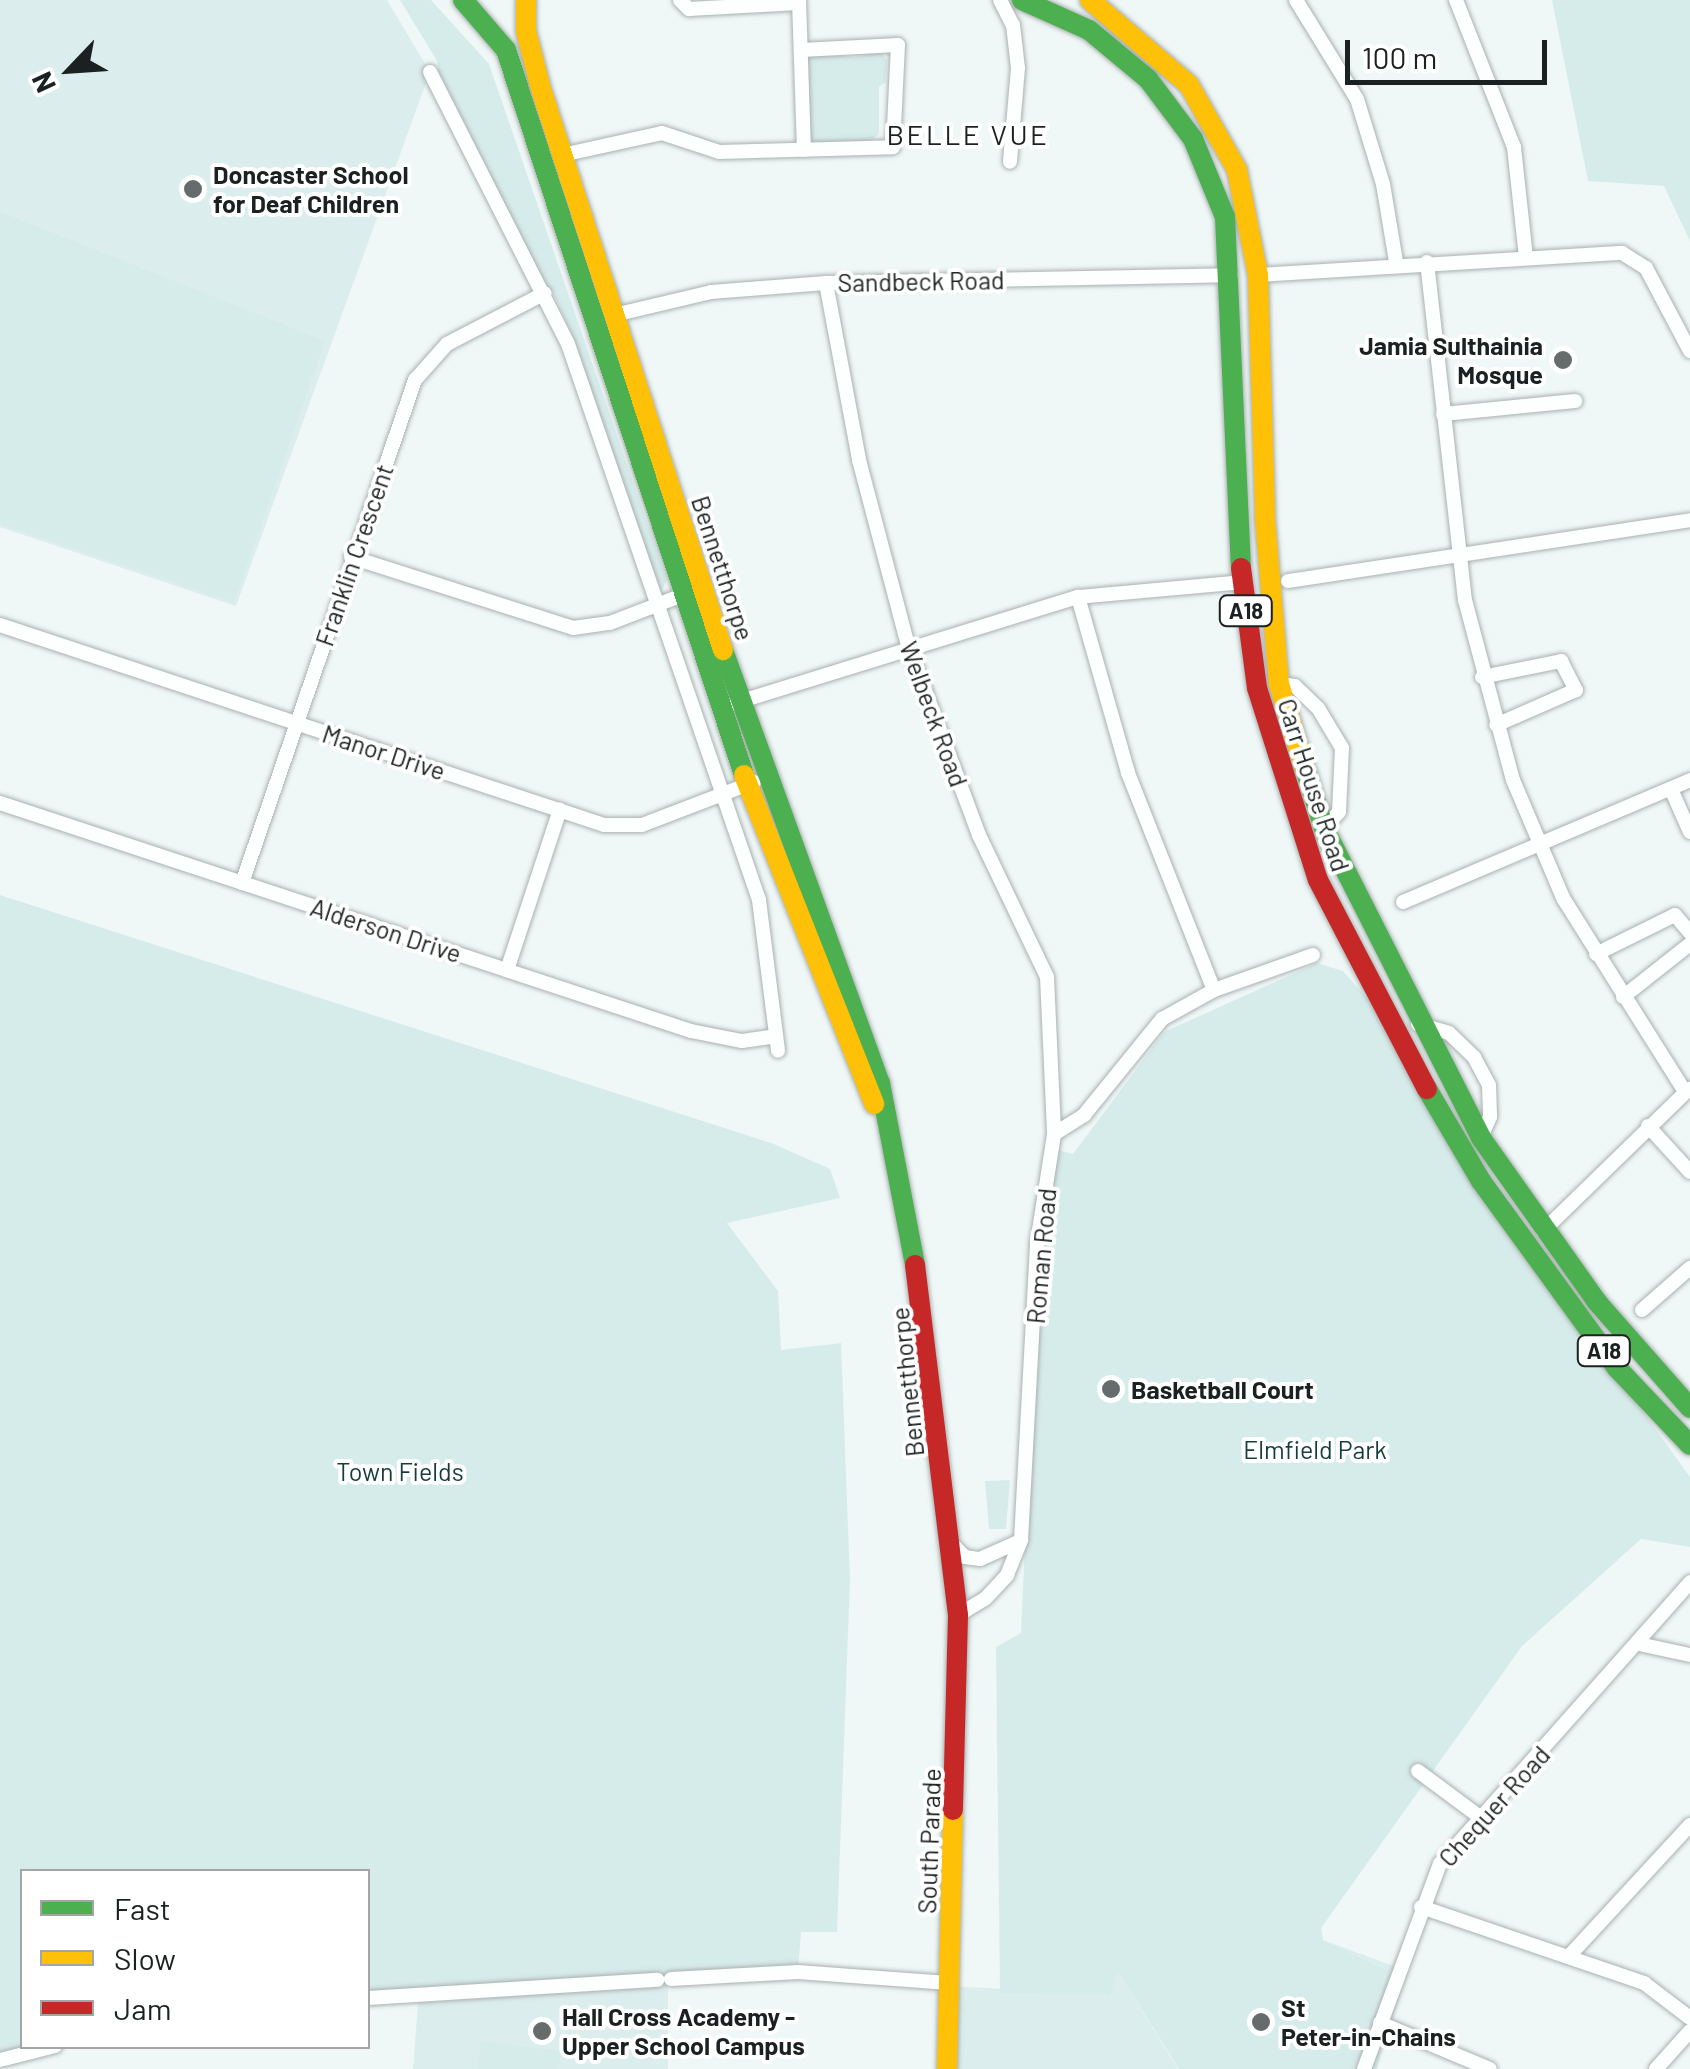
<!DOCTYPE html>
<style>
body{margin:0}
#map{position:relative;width:1690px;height:2069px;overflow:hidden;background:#eff8f7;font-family:Barlow,sans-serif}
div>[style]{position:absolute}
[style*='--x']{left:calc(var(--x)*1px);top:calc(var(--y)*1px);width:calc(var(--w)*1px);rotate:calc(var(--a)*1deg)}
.built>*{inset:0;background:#dbedec}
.green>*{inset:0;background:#d6ecea}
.roads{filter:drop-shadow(0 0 2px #aab0b0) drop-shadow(0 0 2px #aab0b0)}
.street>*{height:14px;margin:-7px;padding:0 7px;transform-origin:7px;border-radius:7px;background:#fdfefe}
.fast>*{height:20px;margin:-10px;padding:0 10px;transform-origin:10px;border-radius:10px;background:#4caf50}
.slow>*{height:20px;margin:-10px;padding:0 10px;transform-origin:10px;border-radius:10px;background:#ffc107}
.jam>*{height:20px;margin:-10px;padding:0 10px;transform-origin:10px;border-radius:10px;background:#c62828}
.dots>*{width:28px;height:28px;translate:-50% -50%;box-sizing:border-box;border:5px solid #fff;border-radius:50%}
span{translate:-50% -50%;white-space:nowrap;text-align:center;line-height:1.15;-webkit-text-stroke:8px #fff;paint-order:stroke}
.shield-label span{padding:2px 8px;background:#fff;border:2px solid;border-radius:8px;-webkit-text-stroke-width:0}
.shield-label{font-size:22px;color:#1b2120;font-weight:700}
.poi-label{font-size:25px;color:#1b2120;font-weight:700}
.left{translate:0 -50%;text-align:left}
.right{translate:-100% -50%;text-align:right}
.street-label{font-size:25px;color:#1b2120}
.park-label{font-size:25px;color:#153d3a}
.neighbourhood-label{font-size:28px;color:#1b2120;letter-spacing:2.5px}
.legend{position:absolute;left:20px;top:1869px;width:350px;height:180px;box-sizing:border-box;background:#fff;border:2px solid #a4a6a6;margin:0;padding:12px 18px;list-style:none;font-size:30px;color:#1b2120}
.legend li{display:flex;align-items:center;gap:20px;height:50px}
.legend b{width:50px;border:2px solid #a4a6a6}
.north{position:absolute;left:20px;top:20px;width:100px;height:100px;-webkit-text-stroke:8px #fff;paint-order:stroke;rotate:245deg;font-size:28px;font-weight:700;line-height:40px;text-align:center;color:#1b2120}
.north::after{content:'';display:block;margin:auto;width:35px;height:45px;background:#1b2120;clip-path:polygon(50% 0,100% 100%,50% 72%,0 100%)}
.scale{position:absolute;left:1345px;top:40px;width:202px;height:45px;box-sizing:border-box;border:5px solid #1b2120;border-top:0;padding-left:12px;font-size:30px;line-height:35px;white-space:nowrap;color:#1b2120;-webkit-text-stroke:8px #fff;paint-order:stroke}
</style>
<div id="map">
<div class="built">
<div style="clip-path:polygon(0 0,387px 0,430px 72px,236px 606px,0 527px)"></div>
<div style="clip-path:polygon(1323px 1940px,1407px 1971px,1377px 2069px,1353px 2069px,1387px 1970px)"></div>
<div style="clip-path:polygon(1116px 1968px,1178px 2069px,946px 2069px,949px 1986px,1111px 1995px)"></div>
<div style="clip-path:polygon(668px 1982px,668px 2069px,413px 2069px,418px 2003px)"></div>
</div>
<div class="green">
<div style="clip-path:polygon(400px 0,431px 0,489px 64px,667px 580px,659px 595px,571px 332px,552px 291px,539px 281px,439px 78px,437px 61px)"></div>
<div style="clip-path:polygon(1552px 0,1690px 0,1690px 241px,1664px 186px,1588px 181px)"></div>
<div style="clip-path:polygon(880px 51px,887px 60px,886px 82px,879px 87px,879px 134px,866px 145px,818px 145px,809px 137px,808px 54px,856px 57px)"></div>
<div style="clip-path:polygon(0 212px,325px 341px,234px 602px,0 524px)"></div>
<div style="clip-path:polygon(0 895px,774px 1144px,830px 1169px,840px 1198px,727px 1223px,778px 1291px,781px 1350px,841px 1343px,850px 1579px,837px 1932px,801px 1932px,798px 1972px,368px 1999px,368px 1872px,22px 1872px,22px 2046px,55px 2047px,0 2060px)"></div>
<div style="clip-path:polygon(1317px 963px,1343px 971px,1390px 1024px,1526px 1249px,1690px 1477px,1690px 1547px,1641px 1539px,1522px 1646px,1321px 1928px,1323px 1940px,1387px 1970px,1353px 2069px,1179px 2069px,1117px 1970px,1111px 1995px,1000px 1993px,996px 1647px,1021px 1633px,1036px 1298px,1053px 1149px,1073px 1154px,1164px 1032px)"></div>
<div style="clip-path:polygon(1010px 1480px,1006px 1529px,989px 1529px,985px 1481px)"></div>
<div style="clip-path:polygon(481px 2041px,561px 2051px,559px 2069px,478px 2069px)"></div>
</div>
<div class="roads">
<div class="street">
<div style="--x:680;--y:0;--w:13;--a:45"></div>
<div style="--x:689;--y:9;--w:110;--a:-3.1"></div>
<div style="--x:799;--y:0;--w:150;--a:88.1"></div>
<div style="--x:1000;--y:0;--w:28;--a:63"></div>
<div style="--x:1013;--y:25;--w:43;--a:83.4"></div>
<div style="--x:1018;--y:68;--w:94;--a:94.9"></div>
<div style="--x:1296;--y:0;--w:116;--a:58.4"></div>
<div style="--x:1357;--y:99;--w:89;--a:73"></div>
<div style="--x:1383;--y:184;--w:79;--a:80.5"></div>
<div style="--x:1456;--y:0;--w:158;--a:68.5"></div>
<div style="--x:1514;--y:147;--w:111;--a:83.8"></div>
<div style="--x:430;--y:72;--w:305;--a:63.1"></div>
<div style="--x:568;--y:344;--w:588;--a:71.04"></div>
<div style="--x:759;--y:900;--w:152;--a:82.8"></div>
<div style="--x:562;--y:155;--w:102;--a:-12.4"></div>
<div style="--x:662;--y:133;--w:60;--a:18.4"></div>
<div style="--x:719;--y:152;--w:174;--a:-1.6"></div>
<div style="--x:893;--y:147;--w:102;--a:-87.2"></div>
<div style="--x:898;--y:45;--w:97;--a:177"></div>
<div style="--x:1427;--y:262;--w:340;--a:83.6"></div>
<div style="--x:1465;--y:600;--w:186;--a:75.1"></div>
<div style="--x:1513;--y:780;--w:128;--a:67"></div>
<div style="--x:1563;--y:898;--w:229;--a:57.8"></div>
<div style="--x:1258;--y:275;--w:365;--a:-3.5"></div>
<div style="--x:1622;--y:253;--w:28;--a:32"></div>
<div style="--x:1646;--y:268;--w:94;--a:62.1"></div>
<div style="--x:826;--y:283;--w:180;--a:79.4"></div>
<div style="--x:859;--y:460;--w:191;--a:75.2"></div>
<div style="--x:908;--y:645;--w:203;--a:69.5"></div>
<div style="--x:979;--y:835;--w:157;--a:64.4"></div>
<div style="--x:1047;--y:977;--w:157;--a:87.4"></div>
<div style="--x:614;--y:315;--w:100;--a:-13.3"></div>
<div style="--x:711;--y:292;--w:115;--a:-4.5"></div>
<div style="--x:826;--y:283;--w:405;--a:-1.1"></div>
<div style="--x:1443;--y:414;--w:133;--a:-5.6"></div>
<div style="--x:351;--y:557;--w:233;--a:17.7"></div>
<div style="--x:573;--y:628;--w:37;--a:-8"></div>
<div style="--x:610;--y:623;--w:89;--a:-21.1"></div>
<div style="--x:1288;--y:581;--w:407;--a:-8.6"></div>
<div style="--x:1078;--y:597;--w:183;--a:74.1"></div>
<div style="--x:1128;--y:773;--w:233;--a:68.4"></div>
<div style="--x:0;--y:625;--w:636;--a:18.32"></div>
<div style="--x:604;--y:825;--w:38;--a:0"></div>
<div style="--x:642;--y:825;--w:120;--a:-21"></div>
<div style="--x:1482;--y:677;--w:81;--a:-11.4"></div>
<div style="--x:1561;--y:661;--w:33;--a:63"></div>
<div style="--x:1576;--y:690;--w:87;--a:156.4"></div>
<div style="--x:1279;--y:684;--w:16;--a:7"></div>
<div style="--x:1295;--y:686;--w:32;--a:44"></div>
<div style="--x:1318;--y:708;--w:47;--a:59"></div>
<div style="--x:1342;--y:748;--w:64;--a:92.7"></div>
<div style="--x:1339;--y:812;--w:22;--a:133"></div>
<div style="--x:735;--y:703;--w:359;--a:-17.2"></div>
<div style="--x:1078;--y:597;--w:165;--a:-5.2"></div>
<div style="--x:1671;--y:789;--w:47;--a:66.2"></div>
<div style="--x:0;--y:803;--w:728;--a:18.26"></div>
<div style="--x:691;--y:1031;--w:52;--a:11.1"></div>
<div style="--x:742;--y:1041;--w:34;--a:-8"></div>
<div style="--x:242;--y:883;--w:532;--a:-71.02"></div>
<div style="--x:415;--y:380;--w:48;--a:-48.4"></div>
<div style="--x:447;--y:344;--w:110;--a:-27.5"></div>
<div style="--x:1403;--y:902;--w:312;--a:-23"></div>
<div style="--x:1596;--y:954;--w:88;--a:-26.3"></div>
<div style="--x:1675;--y:915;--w:23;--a:50"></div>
<div style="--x:507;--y:970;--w:169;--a:-71.7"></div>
<div style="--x:1623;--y:997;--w:85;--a:-38.3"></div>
<div style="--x:1418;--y:1024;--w:32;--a:16"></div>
<div style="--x:1449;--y:1033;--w:35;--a:44"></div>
<div style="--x:1474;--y:1057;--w:32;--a:62"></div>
<div style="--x:1489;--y:1085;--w:32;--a:88"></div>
<div style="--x:1490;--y:1117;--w:22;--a:114"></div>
<div style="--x:1648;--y:1126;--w:62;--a:47.6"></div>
<div style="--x:1543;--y:1231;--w:204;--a:-44.2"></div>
<div style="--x:1642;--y:1310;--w:64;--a:-41.2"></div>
<div style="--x:950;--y:1542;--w:21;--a:45"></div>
<div style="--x:965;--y:1557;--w:15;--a:8"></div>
<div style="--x:980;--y:1559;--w:42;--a:-24.1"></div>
<div style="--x:958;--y:1615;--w:31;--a:-31"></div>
<div style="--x:985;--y:1599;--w:33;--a:-47"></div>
<div style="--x:1007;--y:1575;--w:38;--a:-68"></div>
<div style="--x:1021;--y:1540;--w:297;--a:-86.9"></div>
<div style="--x:1037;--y:1243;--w:110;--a:-81.1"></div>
<div style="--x:1054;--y:1134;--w:36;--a:-32"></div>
<div style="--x:1084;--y:1115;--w:124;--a:-50.9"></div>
<div style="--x:1162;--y:1019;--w:60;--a:-29.1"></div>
<div style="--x:1214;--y:990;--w:105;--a:-19.5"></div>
<div style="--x:1639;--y:1644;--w:52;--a:12.2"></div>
<div style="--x:1418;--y:1771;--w:77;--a:36.6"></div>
<div style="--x:1421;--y:1907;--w:236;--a:18.8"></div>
<div style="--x:1644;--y:1983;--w:58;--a:37.3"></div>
<div style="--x:1570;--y:1955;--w:177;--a:-47.3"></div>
<div style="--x:671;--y:1979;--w:127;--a:-3.2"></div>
<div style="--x:798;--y:1972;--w:151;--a:4.2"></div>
<div style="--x:368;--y:1998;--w:290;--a:-3.6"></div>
<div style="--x:1380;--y:2023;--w:119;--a:22.7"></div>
<div style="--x:0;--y:2060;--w:57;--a:-14.3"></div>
<div style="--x:1364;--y:2069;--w:219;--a:-69.7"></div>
<div style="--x:1440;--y:1864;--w:377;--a:-48.4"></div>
<div style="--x:1656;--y:2069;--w:51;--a:-48.2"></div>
</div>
<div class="fast">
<div style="--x:463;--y:0;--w:66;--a:49.3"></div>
<div style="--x:506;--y:50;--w:763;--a:71.83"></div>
<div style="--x:1022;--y:0;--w:73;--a:24.1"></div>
<div style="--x:1089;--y:30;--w:77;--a:39.7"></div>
<div style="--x:1148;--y:79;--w:75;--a:53.1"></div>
<div style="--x:1193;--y:139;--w:84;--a:67.7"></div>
<div style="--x:1225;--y:217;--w:351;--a:87.4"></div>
<div style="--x:723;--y:650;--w:461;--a:70.1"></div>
<div style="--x:880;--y:1083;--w:185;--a:79.1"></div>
<div style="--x:1304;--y:765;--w:66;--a:72.4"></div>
<div style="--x:1324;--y:828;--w:347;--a:63.1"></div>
<div style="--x:1481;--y:1138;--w:201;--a:54.7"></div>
<div style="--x:1597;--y:1302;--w:141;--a:48.7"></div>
<div style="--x:1427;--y:1089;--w:107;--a:59.6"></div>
<div style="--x:1481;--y:1181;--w:231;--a:54"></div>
<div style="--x:1617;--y:1368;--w:106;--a:46.5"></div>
</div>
<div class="slow">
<div style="--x:526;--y:0;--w:31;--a:90"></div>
<div style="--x:526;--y:31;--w:60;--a:75.5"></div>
<div style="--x:541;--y:89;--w:590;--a:72.03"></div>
<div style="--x:1090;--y:0;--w:130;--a:40.6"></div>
<div style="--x:1189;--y:85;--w:98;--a:60.5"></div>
<div style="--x:1237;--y:170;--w:107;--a:78.7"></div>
<div style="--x:1258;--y:275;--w:243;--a:88.3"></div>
<div style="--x:1265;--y:518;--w:167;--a:85.2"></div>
<div style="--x:1279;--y:684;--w:85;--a:72.8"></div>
<div style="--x:744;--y:775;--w:354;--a:68.4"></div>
<div style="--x:947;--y:2069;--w:259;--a:-88.7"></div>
</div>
<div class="jam">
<div style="--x:1241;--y:568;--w:121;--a:82.4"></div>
<div style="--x:1257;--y:688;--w:201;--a:72.4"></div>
<div style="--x:1318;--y:880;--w:236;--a:62.5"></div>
<div style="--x:915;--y:1265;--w:353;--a:83"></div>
<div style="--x:958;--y:1615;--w:195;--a:91.5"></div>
</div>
</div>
<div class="dots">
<div style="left:193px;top:189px;background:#656c6b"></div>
<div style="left:1563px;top:360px;background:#656c6b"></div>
<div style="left:1111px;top:1389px;background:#656c6b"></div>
<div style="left:1261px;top:2022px;background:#656c6b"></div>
<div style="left:542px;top:2031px;background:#656c6b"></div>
</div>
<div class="shield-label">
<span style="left:1246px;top:611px">A18</span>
<span style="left:1604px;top:1351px">A18</span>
</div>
<div class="poi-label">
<span class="left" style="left:213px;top:189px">Doncaster School<br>for Deaf Children</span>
<span class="right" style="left:1543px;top:360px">Jamia Sulthainia<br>Mosque</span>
<span class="left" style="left:1131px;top:1389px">Basketball Court</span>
<span class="left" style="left:1281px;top:2022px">St<br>Peter-in-Chains</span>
<span class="left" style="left:562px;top:2031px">Hall Cross Academy -<br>Upper School Campus</span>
</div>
<div class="street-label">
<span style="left:921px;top:281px;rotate:-1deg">Sandbeck Road</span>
<span style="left:354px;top:555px;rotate:-71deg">Franklin Crescent</span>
<span style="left:723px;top:568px;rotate:72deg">Bennetthorpe</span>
<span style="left:934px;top:714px;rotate:70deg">Welbeck Road</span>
<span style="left:384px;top:752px;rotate:18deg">Manor Drive</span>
<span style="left:1314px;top:785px;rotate:72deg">Carr House Road</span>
<span style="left:386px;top:930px;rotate:18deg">Alderson Drive</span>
<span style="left:1041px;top:1256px;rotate:-85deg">Roman Road</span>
<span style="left:907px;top:1382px;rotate:-96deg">Bennetthorpe</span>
<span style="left:1494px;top:1806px;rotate:-48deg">Chequer Road</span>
<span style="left:929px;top:1841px;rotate:-88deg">South Parade</span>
</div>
<div class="park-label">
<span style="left:1315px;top:1449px">Elmfield Park</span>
<span style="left:400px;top:1471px">Town Fields</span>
</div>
<div class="neighbourhood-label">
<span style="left:968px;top:134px">BELLE VUE</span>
</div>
<ul class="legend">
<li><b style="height:12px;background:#4caf50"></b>Fast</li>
<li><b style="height:12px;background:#ffc107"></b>Slow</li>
<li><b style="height:12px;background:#c62828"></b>Jam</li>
</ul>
<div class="north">N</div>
<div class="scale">100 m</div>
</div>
